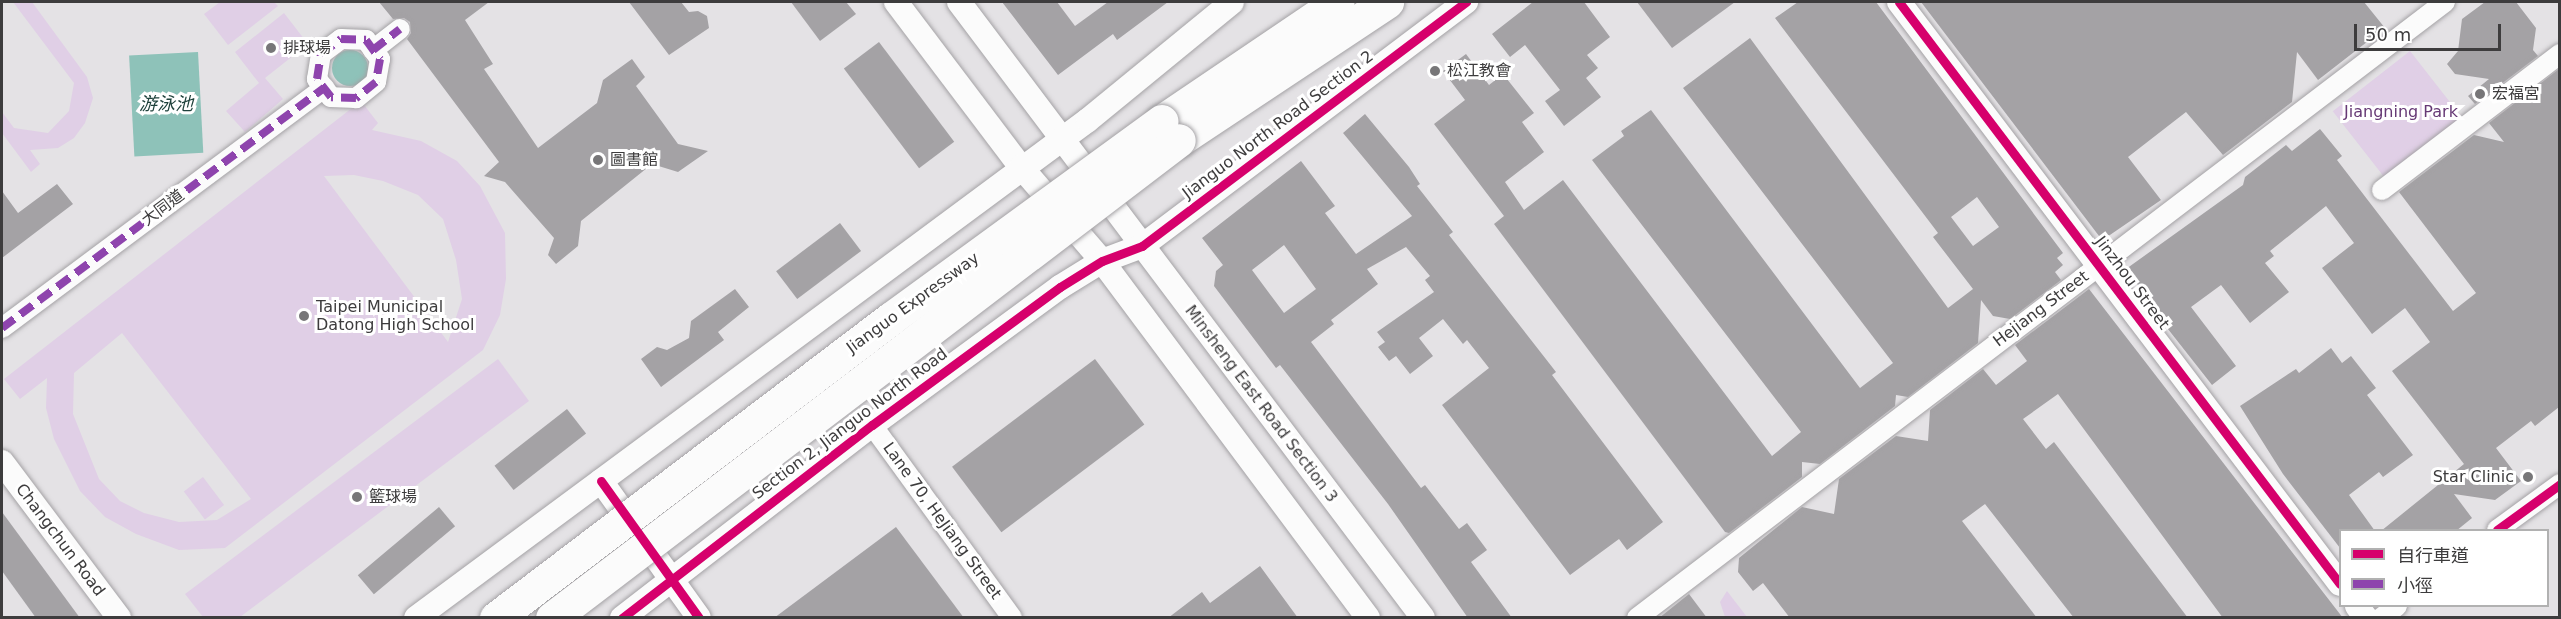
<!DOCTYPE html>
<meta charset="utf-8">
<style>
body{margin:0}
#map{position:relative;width:2561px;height:619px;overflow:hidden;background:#e4e2e5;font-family:"DejaVu Sans","Noto Sans TC",sans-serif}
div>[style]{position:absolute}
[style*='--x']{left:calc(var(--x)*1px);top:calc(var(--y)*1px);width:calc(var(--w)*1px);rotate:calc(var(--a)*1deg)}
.green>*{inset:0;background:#e0cfe6;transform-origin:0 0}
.water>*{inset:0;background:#8ec2b9;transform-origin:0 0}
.round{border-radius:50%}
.building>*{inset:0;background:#a4a2a5;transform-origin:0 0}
.roads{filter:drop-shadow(0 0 2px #a4a2a5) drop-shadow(0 0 2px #a4a2a5)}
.minor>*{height:20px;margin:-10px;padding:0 10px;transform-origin:10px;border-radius:10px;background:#fbfbfb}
.tertiary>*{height:24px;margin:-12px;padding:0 12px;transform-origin:12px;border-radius:12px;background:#fbfbfb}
.trunk>*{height:33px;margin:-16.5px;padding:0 16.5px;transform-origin:16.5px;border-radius:16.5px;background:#fbfbfb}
.bridges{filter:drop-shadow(0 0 2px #a4a2a5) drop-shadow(0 0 2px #a4a2a5)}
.trunk-bridge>*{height:33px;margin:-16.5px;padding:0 16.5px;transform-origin:16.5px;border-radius:16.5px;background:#fbfbfb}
.quiet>*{height:8px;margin-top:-4px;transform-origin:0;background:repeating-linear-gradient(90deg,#8e44ad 0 15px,transparent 0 23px)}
.cycleway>*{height:9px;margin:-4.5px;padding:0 4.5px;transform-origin:4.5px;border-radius:4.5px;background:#d6006c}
.dots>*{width:16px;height:16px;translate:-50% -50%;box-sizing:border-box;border:3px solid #fff;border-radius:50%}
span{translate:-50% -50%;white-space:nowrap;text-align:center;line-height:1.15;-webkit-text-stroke:6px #fff;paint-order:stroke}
.poi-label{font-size:16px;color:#3d3c3d}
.left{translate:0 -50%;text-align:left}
.right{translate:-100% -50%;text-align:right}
.park-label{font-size:16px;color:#663975}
.street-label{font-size:16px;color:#3d3c3d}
.water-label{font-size:18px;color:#1e413b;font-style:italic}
.frame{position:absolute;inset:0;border:3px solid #3d3c3d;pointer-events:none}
.legend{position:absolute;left:2339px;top:529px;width:210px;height:78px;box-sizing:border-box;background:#fff;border:2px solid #b1b1b1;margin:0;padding:8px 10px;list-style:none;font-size:18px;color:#3d3c3d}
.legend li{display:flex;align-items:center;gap:12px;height:30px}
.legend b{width:30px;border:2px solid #b1b1b1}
.scale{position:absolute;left:2354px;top:24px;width:147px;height:27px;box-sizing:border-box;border:3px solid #3d3c3d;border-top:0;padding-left:8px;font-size:18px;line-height:21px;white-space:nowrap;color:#3d3c3d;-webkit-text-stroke:4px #fff;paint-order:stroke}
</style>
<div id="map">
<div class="green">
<div style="clip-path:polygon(13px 2px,32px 2px,87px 77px,93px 98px,85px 123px,74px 138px,58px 148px,30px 150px,40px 164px,31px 172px,2px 133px,2px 112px,14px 128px,48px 133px,69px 111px,74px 83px)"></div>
<div style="clip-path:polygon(220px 2px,274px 2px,278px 6px,228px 45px,204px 14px)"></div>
<div style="clip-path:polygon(284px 13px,308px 44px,265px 78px,283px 99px,245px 132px,226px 111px,259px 83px,235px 52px)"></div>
<div style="left:2410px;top:51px;width:86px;height:98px;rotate:52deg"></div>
<div style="clip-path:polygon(evenodd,361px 101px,378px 123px,372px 130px,421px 141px,457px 161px,480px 186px,505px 233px,506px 279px,500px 315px,483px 350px,225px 548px,179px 550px,136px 534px,105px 517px,80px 491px,54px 439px,46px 408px,47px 378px,20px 399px,4px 379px,361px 101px,354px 175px,383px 181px,418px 195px,443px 219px,456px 260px,462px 299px,448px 342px,324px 176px,354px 175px,361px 101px,122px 333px,251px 499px,217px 520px,179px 522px,144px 513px,120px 501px,99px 479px,73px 414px,74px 373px,122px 333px)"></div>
<div style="clip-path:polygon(498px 359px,529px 401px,240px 617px,203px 617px,185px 594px)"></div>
<div style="left:203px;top:477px;width:35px;height:24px;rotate:53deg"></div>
<div style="clip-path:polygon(1727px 591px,1747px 617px,1725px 617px,1720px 602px)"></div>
</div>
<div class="water">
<div class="round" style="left:332px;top:50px;width:36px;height:36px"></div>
<div style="left:198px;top:52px;width:101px;height:69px;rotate:87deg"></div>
</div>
<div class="building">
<div style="clip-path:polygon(379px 2px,489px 2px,465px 20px,493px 64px,484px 69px,538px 148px,597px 103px,603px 80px,632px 59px,645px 77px,636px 86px,678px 144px,708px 151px,678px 172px,652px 164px,581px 221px,578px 246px,556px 264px,548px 255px,554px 238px,505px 182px,484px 176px,499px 162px,407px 39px,411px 33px,410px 22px,404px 18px,393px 19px)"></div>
<div style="clip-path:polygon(629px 2px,681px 2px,689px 12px,698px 11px,707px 16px,709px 28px,669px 55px)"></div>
<div style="clip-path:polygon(791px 2px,846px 2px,856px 14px,820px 41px)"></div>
<div style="clip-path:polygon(1002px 2px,1057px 2px,1075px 26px,1108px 2px,1168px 2px,1117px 40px,1113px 34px,1058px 75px)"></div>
<div style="clip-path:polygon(1533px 2px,1584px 2px,1610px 37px,1587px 55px,1598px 68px,1586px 78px,1601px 97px,1564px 126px,1545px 101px,1560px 90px,1525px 45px,1510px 57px,1492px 34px)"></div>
<div style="clip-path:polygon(1637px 2px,1735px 2px,1672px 48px)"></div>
<div style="clip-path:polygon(evenodd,1798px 2px,1876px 2px,2063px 253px,2057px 258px,2063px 265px,2055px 272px,2061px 280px,2010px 319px,1993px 316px,1981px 300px,1978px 343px,1908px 397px,1896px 395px,1895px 406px,1820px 464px,1802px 462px,1802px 477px,1729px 533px,1725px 532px,1494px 224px,1504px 216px,1434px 124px,1465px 100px,1443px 71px,1466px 54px,1489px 85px,1503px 74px,1534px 113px,1522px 122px,1544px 152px,1505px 182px,1524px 210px,1563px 180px,1772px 456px,1801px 432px,1592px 160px,1624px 136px,1621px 131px,1651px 110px,1860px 388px,1893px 363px,1683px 88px,1750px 38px,1948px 308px,1973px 289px,1933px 237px,1938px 233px,1775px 18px,1798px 2px,1977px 197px,1999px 227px,1973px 246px,1951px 217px,1977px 197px)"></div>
<div style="clip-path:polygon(1921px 2px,2364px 2px,2385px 28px,2318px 80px,2297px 52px,2292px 102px,2223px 155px,2186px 112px,2128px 157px,2161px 200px,2107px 237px,2099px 236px)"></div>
<div style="clip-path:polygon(2485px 2px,2516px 2px,2536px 28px,2533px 50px,2538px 56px,2475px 104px,2468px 96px,2489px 79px,2455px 74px,2447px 64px,2458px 51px,2462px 19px)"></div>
<div style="left:879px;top:42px;width:125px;height:44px;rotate:53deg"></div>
<div style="clip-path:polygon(2559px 69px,2559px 407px,2535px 426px,2531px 421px,2496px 448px,2521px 481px,2495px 500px,2454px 494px,2472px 518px,2456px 531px,2381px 531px,2464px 464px,2392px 371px,2430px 342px,2405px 308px,2372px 334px,2322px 268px,2354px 243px,2326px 206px,2270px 251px,2274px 256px,2265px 263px,2289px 292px,2250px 323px,2221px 285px,2191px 307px,2236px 366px,2212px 385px,2153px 310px,2155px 308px,2126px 269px,2243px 185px,2245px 177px,2286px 145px,2292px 151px,2320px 129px,2342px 156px,2337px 160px,2453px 311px,2476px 293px,2399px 192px,2474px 135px,2504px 142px,2489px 123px)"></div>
<div style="clip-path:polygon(evenodd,1365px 114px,1409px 167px,1420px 184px,1417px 186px,1453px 232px,1449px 235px,1556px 372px,1552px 375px,1663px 522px,1627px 550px,1619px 539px,1570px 575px,1442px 405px,1489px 368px,1467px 340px,1463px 344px,1443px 319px,1419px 338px,1433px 356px,1410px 374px,1396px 356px,1389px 361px,1378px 347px,1385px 342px,1377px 332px,1434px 292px,1425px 280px,1430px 276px,1406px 247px,1367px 269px,1378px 284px,1331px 320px,1334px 324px,1311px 342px,1421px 488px,1425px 485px,1459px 529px,1467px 523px,1487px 550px,1471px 562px,1512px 618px,1468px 618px,1388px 504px,1280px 365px,1276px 368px,1214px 286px,1216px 271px,1223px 265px,1202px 238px,1301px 161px,1335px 206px,1325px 213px,1356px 254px,1412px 216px,1343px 133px,1365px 114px,1284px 245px,1316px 289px,1284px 313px,1252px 270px,1284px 245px)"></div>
<div style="clip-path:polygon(57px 184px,73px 204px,2px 258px,2px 191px,18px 213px)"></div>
<div style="left:840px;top:223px;width:35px;height:80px;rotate:53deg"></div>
<div style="clip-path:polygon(735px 289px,749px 307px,718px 332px,724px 340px,661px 387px,641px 359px,657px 347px,667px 350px,689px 338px,691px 321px)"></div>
<div style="clip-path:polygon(2089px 289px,2343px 618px,2223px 618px,2058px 394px,2023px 419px,2046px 449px,2054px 442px,2188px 618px,2074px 618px,1985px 504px,1962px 521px,2037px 618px,1790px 618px,1763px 583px,1753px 591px,1738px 572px,1739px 558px,1802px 507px,1834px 514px,1839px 479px,1896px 436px,1928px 441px,1930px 410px,1983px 369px,1996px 385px,2027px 361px,2015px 345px)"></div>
<div style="clip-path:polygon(2331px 348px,2342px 363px,2351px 356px,2376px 388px,2367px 395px,2413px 455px,2383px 477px,2379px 472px,2349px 495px,2375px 531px,2340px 531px,2340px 548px,2283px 474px,2240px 406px,2296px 369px,2299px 373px)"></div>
<div style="left:1095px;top:359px;width:82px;height:179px;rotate:53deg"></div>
<div style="left:567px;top:409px;width:31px;height:92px;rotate:52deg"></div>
<div style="left:439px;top:507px;width:25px;height:106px;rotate:50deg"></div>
<div style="clip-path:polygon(2px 512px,80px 618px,36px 618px,2px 571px)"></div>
<div style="clip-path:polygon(896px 527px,964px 618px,774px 618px)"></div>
<div style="clip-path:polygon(1260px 566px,1298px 618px,1168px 618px,1202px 592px,1210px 603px)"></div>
<div style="clip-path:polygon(1689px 594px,1707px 618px,1659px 618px)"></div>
</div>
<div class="roads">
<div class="minor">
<div style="--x:341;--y:39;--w:25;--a:2"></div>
<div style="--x:366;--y:40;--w:24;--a:54"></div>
<div style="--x:380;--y:59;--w:23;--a:100"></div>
<div style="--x:376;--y:82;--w:26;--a:141"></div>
<div style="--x:356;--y:98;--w:25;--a:-178"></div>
<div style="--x:331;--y:97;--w:23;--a:-128"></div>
<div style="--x:317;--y:79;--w:25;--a:-81"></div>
<div style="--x:321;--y:54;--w:25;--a:-37"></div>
<div style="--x:373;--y:50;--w:34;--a:-38"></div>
<div style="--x:2382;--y:190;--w:224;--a:-37.4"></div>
<div style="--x:2;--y:328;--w:402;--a:-36.7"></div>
<div style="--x:872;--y:425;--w:238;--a:54"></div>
<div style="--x:2497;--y:530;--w:78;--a:-36.1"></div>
<div style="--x:1637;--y:618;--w:1016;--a:-37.32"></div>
<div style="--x:2381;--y:618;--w:20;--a:-37"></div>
</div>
<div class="tertiary">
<div style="--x:896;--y:2;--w:207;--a:52.9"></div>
<div style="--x:1021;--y:167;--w:124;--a:49.2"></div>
<div style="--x:1102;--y:261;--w:445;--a:53.3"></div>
<div style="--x:959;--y:2;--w:771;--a:53.01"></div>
<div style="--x:1899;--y:2;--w:730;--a:52.85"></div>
<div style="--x:2;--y:462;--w:195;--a:53.1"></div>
<div style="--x:601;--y:481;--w:168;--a:54.4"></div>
<div style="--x:2357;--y:606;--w:15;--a:53"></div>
<div style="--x:416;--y:618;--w:836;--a:-36.54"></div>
<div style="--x:1088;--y:120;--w:186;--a:-39.3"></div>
<div style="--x:622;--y:618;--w:316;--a:-37.7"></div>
<div style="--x:872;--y:425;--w:233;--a:-36.3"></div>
<div style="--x:1060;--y:287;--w:49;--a:-31.8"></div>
<div style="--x:1102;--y:261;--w:43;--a:-20.6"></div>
<div style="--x:1142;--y:246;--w:406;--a:-37"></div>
</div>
<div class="trunk">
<div style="--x:1162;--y:121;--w:212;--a:-34.1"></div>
<div style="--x:1179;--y:140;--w:250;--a:-33.6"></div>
</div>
</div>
<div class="bridges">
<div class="trunk-bridge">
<div style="--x:496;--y:618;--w:495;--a:-37.2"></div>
<div style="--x:890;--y:319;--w:336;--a:-36.1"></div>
<div style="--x:552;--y:618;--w:788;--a:-37.32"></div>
</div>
</div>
<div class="quiet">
<div style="--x:341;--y:39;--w:25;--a:2"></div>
<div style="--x:366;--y:40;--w:24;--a:54"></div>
<div style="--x:380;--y:59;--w:23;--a:100"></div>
<div style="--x:376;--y:82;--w:26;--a:141"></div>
<div style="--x:356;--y:98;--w:25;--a:-178"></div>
<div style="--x:331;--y:97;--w:23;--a:-128"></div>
<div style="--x:317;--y:79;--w:25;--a:-81"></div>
<div style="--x:321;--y:54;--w:25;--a:-37"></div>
<div style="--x:373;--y:50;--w:34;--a:-38"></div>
<div style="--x:2;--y:328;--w:402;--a:-36.7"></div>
</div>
<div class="cycleway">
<div style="--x:1899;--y:2;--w:730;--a:52.85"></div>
<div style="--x:601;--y:481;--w:168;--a:54.4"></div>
<div style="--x:2497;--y:530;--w:78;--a:-36.1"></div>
<div style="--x:622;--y:618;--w:316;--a:-37.7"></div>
<div style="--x:872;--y:425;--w:233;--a:-36.3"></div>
<div style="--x:1060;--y:287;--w:49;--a:-31.8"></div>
<div style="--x:1102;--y:261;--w:43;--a:-20.6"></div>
<div style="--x:1142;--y:246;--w:406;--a:-37"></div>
</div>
<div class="dots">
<div style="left:271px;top:48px;background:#777678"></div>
<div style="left:1435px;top:71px;background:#777678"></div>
<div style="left:2480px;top:94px;background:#777678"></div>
<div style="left:598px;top:160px;background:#777678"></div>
<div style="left:304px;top:316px;background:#777678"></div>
<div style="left:2528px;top:477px;background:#777678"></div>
<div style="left:357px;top:497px;background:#777678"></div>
</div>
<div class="poi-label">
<span class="left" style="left:283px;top:48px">排球場</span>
<span class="left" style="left:1447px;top:71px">松江教會</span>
<span class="left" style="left:2492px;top:94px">宏福宮</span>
<span class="left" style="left:610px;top:160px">圖書館</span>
<span class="left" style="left:316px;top:316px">Taipei Municipal<br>Datong High School</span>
<span class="right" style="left:2514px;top:477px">Star Clinic</span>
<span class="left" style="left:369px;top:497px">籃球場</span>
</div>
<div class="park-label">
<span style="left:2401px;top:112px">Jiangning Park</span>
</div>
<div class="street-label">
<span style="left:1278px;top:125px;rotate:-37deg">Jianguo North Road Section 2</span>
<span style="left:163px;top:208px;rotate:-37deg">大同道</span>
<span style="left:2132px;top:283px;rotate:53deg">Jinzhou Street</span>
<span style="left:913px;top:303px;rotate:-36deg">Jianguo Expressway</span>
<span style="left:2041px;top:309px;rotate:-37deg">Hejiang Street</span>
<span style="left:1261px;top:404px;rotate:53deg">Minsheng East Road Section 3</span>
<span style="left:850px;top:424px;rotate:-37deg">Section 2, Jianguo North Road</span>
<span style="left:942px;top:521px;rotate:54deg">Lane 70, HeJiang Street</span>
<span style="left:60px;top:540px;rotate:53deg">Changchun Road</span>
</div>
<div class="water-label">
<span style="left:166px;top:104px">游泳池</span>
</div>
<div class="frame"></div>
<ul class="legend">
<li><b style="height:8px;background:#d6006c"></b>自行車道</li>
<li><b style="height:8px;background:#8e44ad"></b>小徑</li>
</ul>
<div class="scale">50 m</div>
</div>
